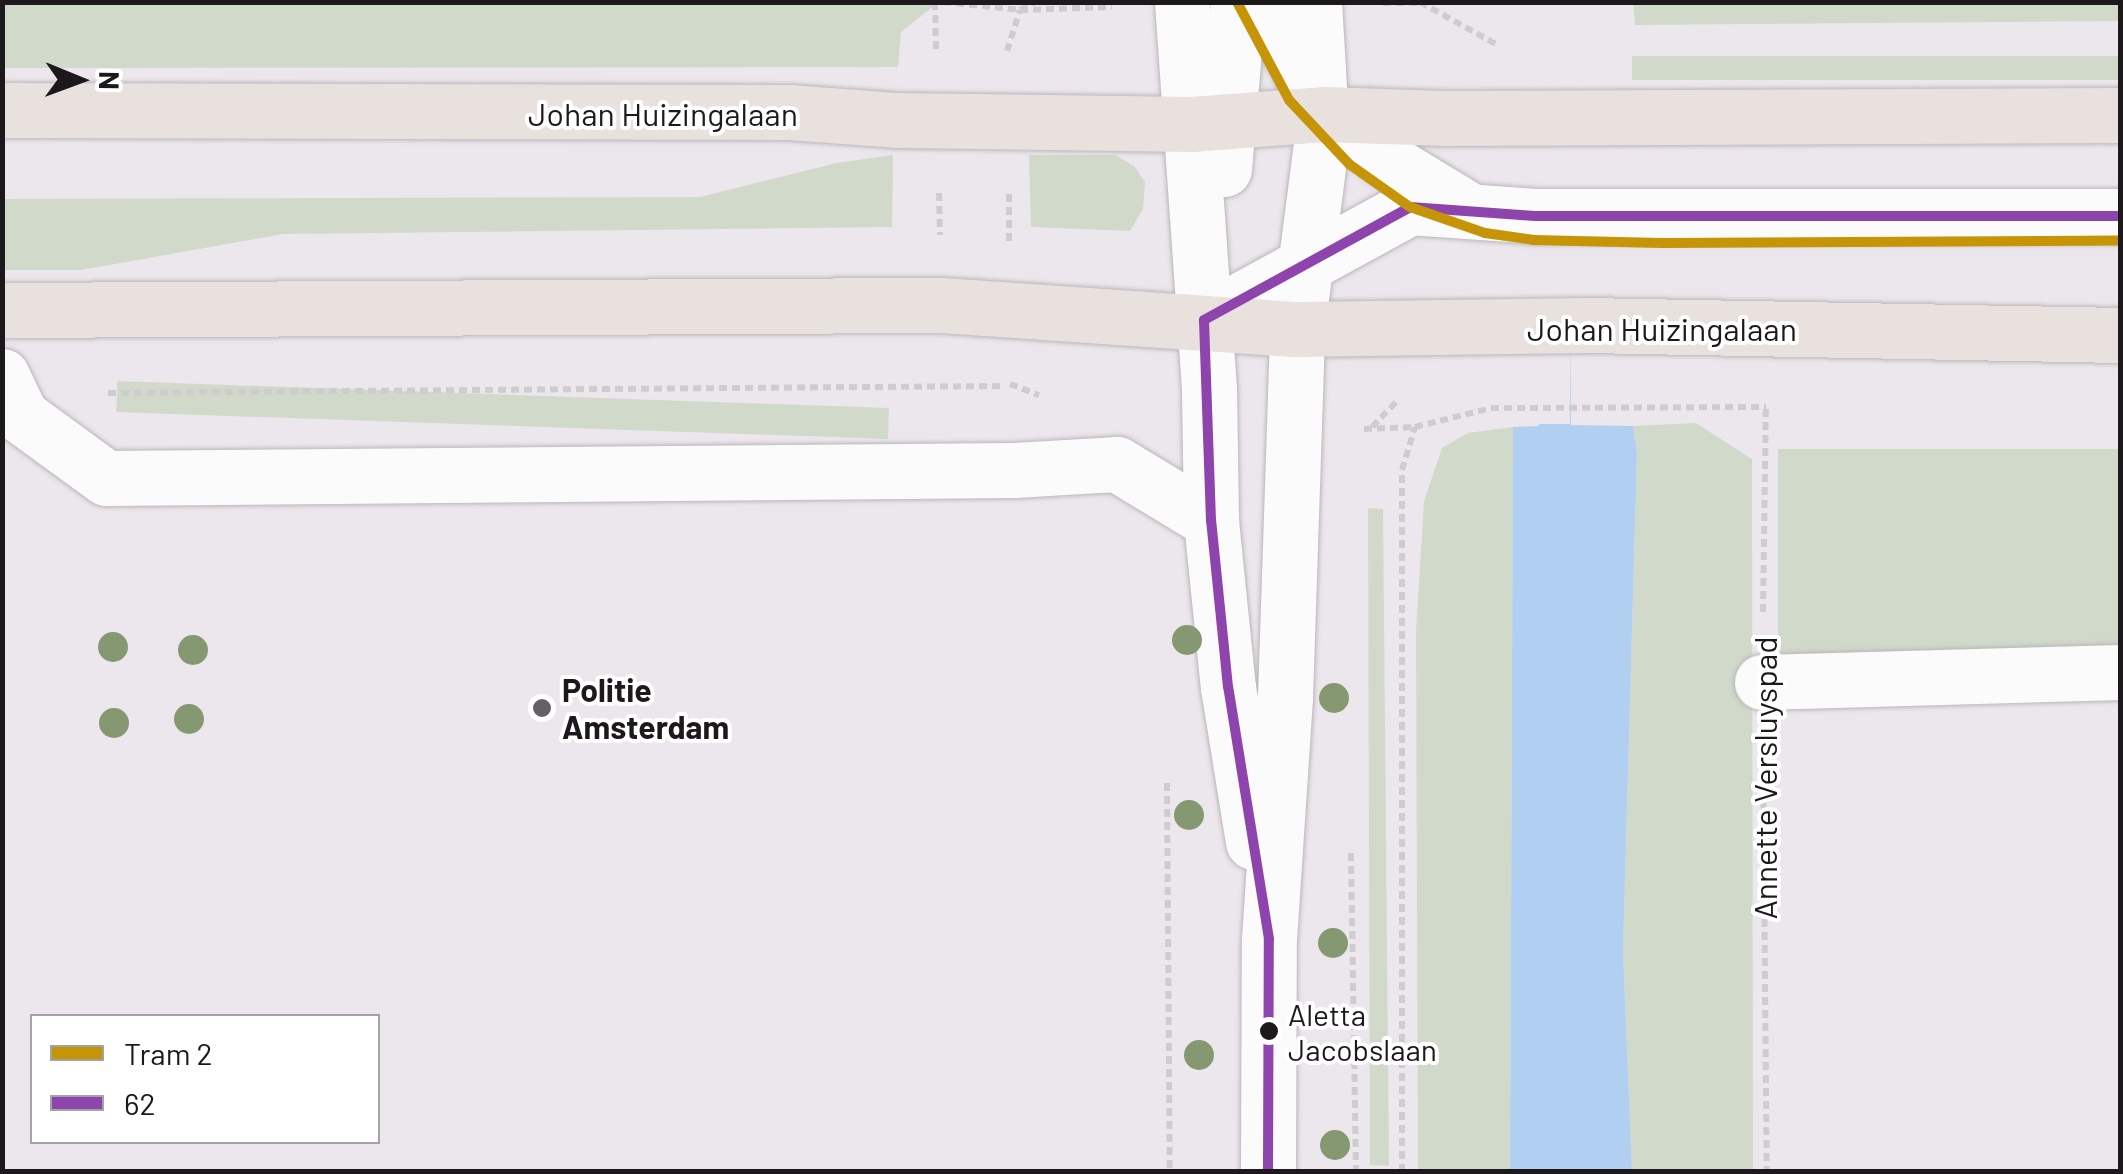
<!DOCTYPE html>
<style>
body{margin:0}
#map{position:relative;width:2123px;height:1174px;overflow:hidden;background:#ece7ec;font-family:Barlow,sans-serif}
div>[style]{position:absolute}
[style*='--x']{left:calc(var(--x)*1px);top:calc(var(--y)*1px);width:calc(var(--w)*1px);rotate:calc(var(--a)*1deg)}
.green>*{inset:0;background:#d1d9ca;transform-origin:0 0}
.water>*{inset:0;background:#b1cff0}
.pier>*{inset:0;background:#ece7ec;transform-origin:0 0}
.path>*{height:6px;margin-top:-3px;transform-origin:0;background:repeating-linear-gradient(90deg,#cecdce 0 8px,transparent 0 13px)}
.roads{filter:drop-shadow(0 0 2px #bab6ba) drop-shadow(0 0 2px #bab6ba)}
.minor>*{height:55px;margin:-27.5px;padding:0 27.5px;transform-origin:27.5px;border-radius:27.5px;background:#fcfbfc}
.major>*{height:55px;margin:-27.5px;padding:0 27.5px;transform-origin:27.5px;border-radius:27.5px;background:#e9e1de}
.bus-1>*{height:10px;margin:-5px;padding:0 5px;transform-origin:5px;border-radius:5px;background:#8e44ad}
.tram-1>*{height:10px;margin:-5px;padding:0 5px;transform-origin:5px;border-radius:5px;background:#c69507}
.trees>*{width:30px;height:30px;margin:-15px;border-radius:50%;background:#869871}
.dots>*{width:28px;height:28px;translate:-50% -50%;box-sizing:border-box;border:5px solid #fff;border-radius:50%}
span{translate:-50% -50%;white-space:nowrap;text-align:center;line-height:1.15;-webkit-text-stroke:8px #fff;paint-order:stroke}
.bus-label{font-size:30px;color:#1c181c}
.left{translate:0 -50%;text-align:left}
.street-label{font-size:32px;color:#1c181c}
.poi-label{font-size:32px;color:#1c181c;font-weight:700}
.frame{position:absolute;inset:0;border:5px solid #1c181c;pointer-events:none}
.legend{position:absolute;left:30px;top:1014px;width:350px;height:130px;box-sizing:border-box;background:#fff;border:2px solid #a4a3a4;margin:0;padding:12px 18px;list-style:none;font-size:30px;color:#1c181c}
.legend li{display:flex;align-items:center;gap:20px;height:50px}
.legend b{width:50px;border:2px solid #a4a3a4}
.north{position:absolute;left:30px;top:30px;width:100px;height:100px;-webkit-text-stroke:8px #fff;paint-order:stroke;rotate:91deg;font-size:28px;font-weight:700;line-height:40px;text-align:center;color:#1c181c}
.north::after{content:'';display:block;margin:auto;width:35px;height:45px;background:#1c181c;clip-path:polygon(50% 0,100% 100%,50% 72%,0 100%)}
</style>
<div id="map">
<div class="green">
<div style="clip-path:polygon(2120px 2px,2120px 21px,1635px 25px,1633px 3px)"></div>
<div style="clip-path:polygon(2px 3px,3px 2px,938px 3px,901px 32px,898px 67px,3px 68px)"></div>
<div style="left:1632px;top:56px;width:488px;height:24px"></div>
<div style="clip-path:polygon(893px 155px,892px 227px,283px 234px,81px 270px,3px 270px,3px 199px,700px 197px,837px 163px)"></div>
<div style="clip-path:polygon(1029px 155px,1115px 155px,1134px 166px,1145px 182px,1143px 209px,1130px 231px,1031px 227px)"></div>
<div style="left:889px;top:408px;width:31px;height:772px;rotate:92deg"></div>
<div style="clip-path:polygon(1696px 423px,1752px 459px,1753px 1171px,1632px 1172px,1623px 950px,1637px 453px,1633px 426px)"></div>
<div style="clip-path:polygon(1513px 427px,1510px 1171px,1418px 1172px,1416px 632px,1424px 501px,1442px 448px,1468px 433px)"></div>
<div style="left:2120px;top:449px;width:209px;height:342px;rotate:90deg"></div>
<div style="clip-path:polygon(1368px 508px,1383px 509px,1389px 1166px,1370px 1165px)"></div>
</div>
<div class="water">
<div style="clip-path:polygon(1567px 2px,1571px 425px,1633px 426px,1637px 453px,1623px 950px,1632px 1171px,1510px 1172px,1513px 427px,1539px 426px,1537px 3px)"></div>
</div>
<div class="pier">
<div style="left:1533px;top:3px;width:37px;height:421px"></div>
</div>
<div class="path">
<div style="--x:935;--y:2;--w:48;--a:88.8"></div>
<div style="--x:943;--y:2;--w:77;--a:5.9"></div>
<div style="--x:1020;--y:10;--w:92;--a:-1.9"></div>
<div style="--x:1420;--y:2;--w:89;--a:28.9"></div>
<div style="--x:1383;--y:3;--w:37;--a:0"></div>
<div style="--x:1007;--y:51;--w:43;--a:-72.4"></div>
<div style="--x:1020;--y:10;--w:17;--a:-28"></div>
<div style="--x:939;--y:193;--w:42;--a:88.6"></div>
<div style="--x:1009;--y:241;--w:47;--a:-90"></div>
<div style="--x:1010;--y:384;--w:31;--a:21"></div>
<div style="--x:108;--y:393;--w:897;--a:-0.45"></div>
<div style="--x:1372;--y:427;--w:37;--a:-46"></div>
<div style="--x:1364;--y:429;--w:51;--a:-2.2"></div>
<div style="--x:1415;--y:427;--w:78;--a:-14"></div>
<div style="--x:1491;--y:408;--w:275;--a:-0.2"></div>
<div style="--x:1763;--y:612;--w:207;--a:-89.2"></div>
<div style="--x:1763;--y:750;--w:422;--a:89.5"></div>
<div style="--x:1167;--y:783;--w:389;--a:89.6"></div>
<div style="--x:1351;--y:853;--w:319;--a:89.1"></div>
<div style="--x:1402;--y:1172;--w:702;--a:-90"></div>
<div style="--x:1402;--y:470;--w:45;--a:-73.2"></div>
</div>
<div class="roads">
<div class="minor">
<div style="--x:1182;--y:2;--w:388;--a:86"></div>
<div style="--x:1209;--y:389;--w:132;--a:89.1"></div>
<div style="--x:1211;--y:521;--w:167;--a:84.2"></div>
<div style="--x:1228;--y:687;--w:157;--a:80.8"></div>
<div style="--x:1264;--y:2;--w:127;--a:62.2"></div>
<div style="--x:1323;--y:114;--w:77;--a:36"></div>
<div style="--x:1385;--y:159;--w:92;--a:31.3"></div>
<div style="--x:1224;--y:169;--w:168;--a:-85.2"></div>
<div style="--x:1204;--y:320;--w:235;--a:-28.7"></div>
<div style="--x:1410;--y:207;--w:125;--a:4.1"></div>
<div style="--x:1535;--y:216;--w:585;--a:0"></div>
<div style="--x:2;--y:376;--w:44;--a:64.6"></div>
<div style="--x:21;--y:416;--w:105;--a:36.1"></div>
<div style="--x:106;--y:478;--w:908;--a:-0.5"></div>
<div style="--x:1014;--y:470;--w:103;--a:-3.3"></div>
<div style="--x:1117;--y:464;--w:110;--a:31.2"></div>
<div style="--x:1762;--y:682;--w:358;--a:-1.6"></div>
<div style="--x:1268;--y:1172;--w:233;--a:-89.8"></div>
<div style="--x:1269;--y:939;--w:243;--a:-86.2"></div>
<div style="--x:1285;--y:697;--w:368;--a:-88.1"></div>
<div style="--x:1297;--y:329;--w:194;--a:-82.6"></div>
<div style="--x:1322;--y:137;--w:135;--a:-93.4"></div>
</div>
<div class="major">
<div style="--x:2;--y:110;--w:787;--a:0.15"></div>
<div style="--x:789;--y:112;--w:110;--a:4.2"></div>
<div style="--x:899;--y:120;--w:292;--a:0.8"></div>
<div style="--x:1191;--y:124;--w:132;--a:-4.3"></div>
<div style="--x:1323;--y:114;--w:122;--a:1.9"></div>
<div style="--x:1445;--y:118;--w:675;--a:-0.25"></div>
<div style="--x:2;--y:310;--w:939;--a:-0.31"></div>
<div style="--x:941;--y:305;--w:357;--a:3.9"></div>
<div style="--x:1297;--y:329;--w:289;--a:-0.8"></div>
<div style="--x:1586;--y:325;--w:534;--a:1.07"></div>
</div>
</div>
<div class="bus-1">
<div style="--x:1268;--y:1172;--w:233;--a:-89.8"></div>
<div style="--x:1269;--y:939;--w:255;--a:-99.2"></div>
<div style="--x:1228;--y:687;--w:167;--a:-95.8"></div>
<div style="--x:1211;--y:521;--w:201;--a:-92"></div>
<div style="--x:1204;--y:320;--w:235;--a:-28.7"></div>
<div style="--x:1410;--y:207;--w:125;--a:4.1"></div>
<div style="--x:1535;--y:216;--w:585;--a:0"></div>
</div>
<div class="tram-1">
<div style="--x:1237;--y:2;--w:111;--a:62"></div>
<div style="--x:1289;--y:100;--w:88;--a:46.8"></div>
<div style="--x:1349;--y:164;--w:75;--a:35.2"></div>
<div style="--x:1410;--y:207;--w:79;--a:19.1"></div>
<div style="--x:1485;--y:233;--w:49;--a:8.1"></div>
<div style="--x:1534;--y:240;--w:128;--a:1.3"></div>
<div style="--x:1662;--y:243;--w:458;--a:-0.3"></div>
</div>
<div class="trees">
<div style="left:1187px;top:640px"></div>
<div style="left:113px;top:647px"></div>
<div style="left:193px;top:650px"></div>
<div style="left:1334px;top:698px"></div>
<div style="left:189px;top:719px"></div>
<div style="left:114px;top:723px"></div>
<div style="left:1189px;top:815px"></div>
<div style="left:1333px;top:943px"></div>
<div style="left:1199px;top:1055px"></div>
<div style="left:1335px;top:1145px"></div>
</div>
<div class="dots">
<div style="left:542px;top:708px;background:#656065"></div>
<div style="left:1269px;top:1031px;background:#1c181c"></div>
</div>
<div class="bus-label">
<span class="left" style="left:1288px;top:1031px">Aletta<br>Jacobslaan</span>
</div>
<div class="street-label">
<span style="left:663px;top:113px">Johan Huizingalaan</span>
<span style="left:1662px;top:328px">Johan Huizingalaan</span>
<span style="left:1764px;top:778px;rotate:-90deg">Annette Versluyspad</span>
</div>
<div class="poi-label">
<span class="left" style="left:562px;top:708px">Politie<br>Amsterdam</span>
</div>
<div class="frame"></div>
<ul class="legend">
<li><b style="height:12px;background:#c69507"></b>Tram 2</li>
<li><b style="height:12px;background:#8e44ad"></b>62</li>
</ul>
<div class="north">N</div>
</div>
